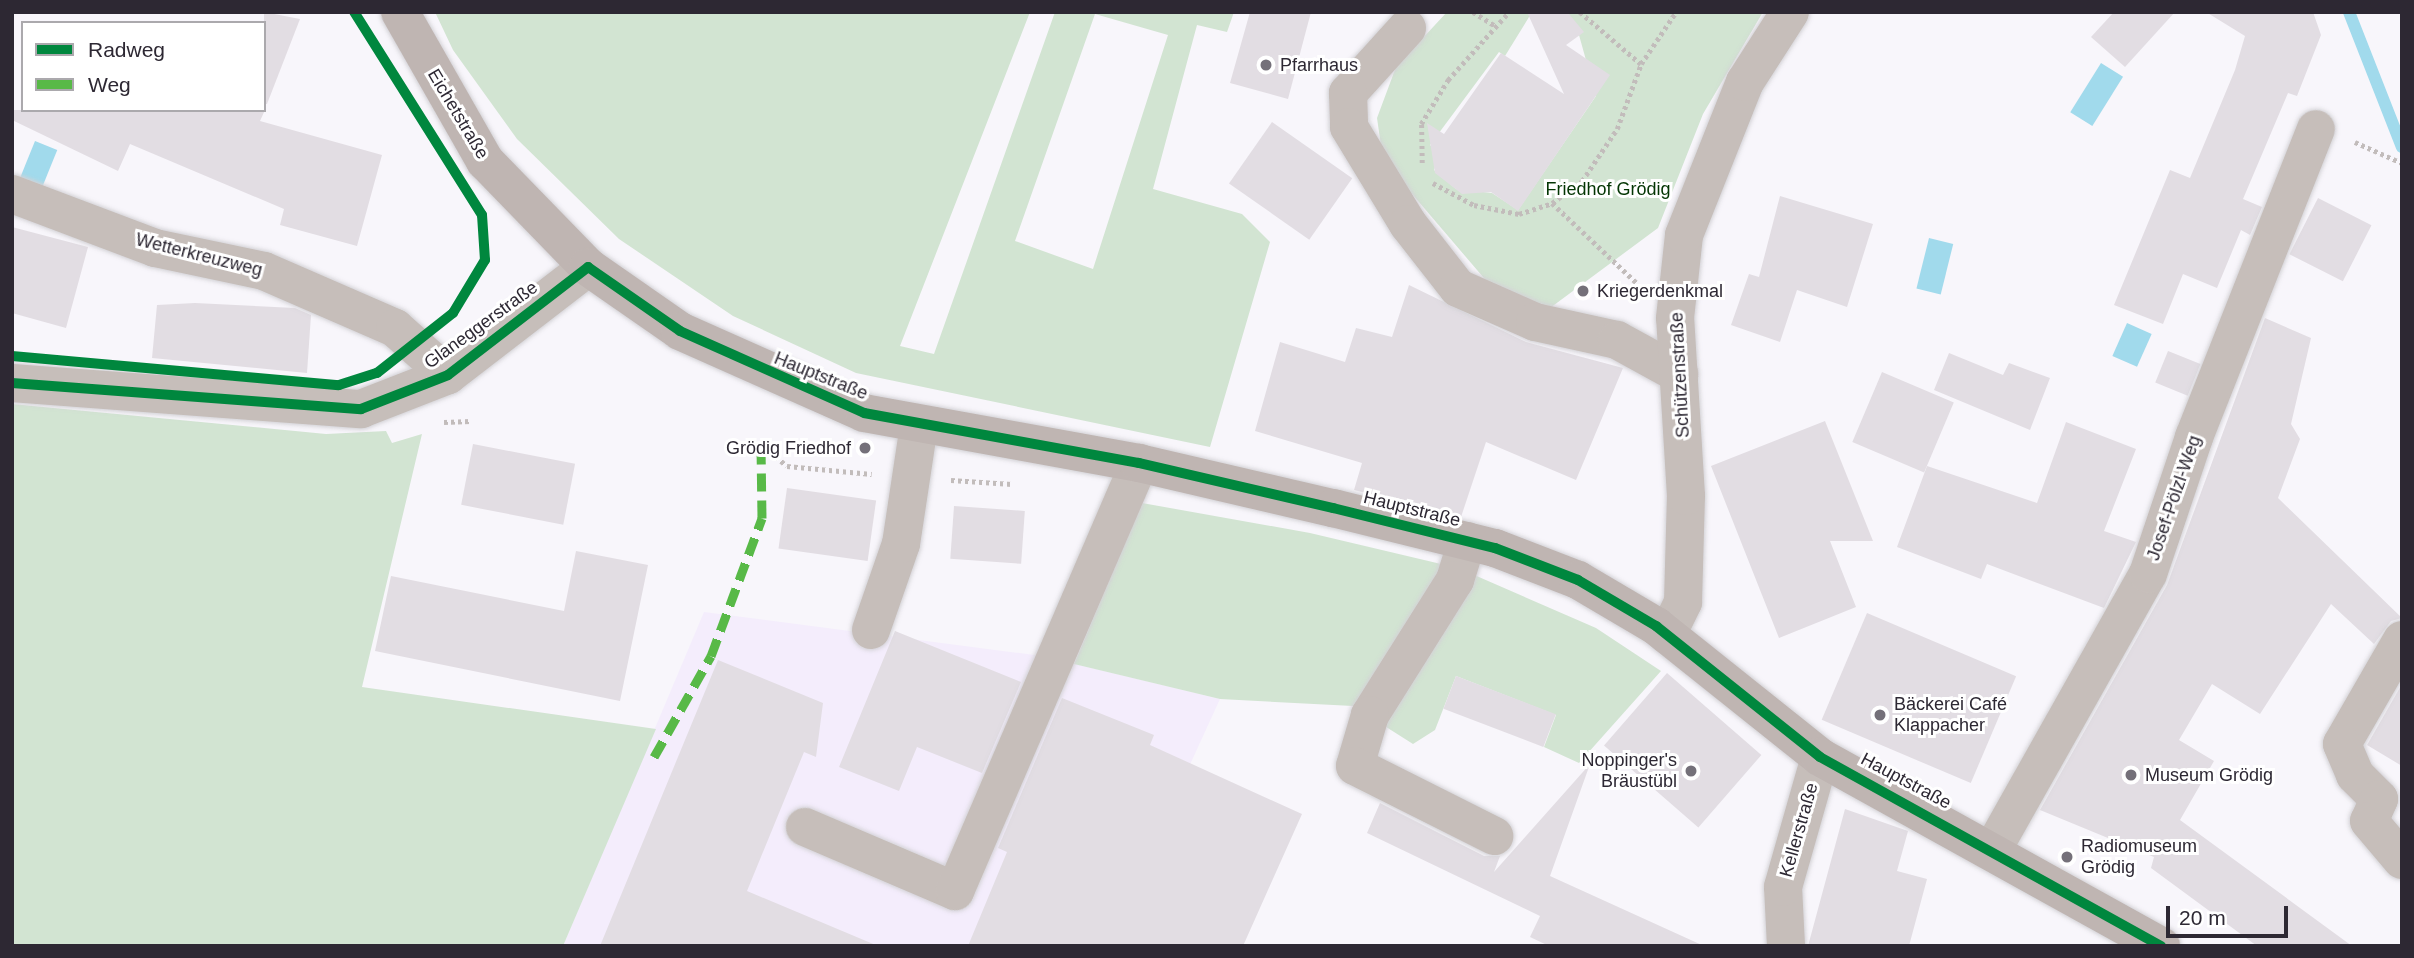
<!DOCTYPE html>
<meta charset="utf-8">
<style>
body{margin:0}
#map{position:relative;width:2414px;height:958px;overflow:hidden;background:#f8f6fb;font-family:Arial,sans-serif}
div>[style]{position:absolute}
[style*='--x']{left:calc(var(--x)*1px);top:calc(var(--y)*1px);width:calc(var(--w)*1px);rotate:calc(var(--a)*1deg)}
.built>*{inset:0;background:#f4edfc}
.green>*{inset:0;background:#d2e4d2}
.water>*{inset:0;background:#a1daec;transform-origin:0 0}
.stream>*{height:12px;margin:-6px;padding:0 6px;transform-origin:6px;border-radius:6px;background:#a1daec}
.building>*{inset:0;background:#e2dde3;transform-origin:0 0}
.path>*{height:4.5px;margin-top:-2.25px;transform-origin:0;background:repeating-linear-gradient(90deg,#c2bcbb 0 3.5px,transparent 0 7px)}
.roads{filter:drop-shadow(0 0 2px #d3d2d6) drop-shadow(0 0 2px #d3d2d6)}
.minor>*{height:38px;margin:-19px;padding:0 19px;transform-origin:19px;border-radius:19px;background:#c6beba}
.major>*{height:38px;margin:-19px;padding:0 19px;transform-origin:19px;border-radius:19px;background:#bfb5b2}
.quiet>*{height:9px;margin-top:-4.5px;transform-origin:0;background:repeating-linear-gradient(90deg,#58b947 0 18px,transparent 0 27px)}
.cycleway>*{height:10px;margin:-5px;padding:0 5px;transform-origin:5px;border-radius:5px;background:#00873e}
.dots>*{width:19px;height:19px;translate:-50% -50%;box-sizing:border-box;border:4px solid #fff;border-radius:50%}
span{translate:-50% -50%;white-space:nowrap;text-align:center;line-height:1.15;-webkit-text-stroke:6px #fff;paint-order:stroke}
.poi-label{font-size:18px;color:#2d2833}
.left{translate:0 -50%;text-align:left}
.right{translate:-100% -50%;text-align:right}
.street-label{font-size:18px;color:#2d2833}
.park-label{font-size:18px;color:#033503}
.frame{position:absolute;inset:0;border:14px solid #2d2833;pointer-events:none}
.legend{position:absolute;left:21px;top:21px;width:245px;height:91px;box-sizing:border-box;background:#fff;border:2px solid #aba9ad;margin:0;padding:9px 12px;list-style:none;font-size:21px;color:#2d2833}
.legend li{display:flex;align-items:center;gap:14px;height:35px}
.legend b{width:35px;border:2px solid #aba9ad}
.scale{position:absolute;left:2166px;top:906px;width:122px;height:32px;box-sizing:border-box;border:4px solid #2d2833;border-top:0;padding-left:9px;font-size:21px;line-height:24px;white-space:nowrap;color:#2d2833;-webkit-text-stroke:5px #fff;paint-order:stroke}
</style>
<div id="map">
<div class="built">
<div style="clip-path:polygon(704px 612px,1042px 656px,1220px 699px,1107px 946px,563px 946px)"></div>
</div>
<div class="green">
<div style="clip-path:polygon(evenodd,435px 12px,1030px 12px,900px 346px,934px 354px,1055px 12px,1234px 12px,1227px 32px,1197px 25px,1153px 189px,1242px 214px,1270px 242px,1210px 447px,856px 373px,733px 316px,619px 239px,517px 139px,453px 50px,435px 12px,1095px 14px,1168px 35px,1093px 269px,1015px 241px,1095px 14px)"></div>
<div style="clip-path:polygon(evenodd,1447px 12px,1763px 12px,1703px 114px,1658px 228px,1546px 311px,1495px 291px,1383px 160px,1377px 118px,1396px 67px,1447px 12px,1557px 12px,1579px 35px,1596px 96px,1518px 210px,1492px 193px,1456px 189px,1434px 170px,1439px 153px,1430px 145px,1499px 52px,1505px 56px,1529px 17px,1557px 12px)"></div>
<div style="clip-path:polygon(12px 404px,326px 434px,386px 431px,392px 443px,422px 434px,362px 687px,656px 729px,563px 946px,12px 946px)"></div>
<div style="clip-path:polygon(1142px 503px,1310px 533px,1441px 564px,1429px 596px,1353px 706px,1220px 699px,1074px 664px)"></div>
<div style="clip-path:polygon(1472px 574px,1596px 628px,1661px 671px,1579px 763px,1544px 747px,1556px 715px,1456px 676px,1435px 730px,1413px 744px,1383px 725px)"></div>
</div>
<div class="water">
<div style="left:2101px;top:63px;width:26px;height:58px;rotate:32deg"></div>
<div style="left:35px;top:141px;width:24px;height:40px;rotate:22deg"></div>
<div style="left:1929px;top:238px;width:25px;height:52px;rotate:14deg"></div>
<div style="left:2127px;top:323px;width:27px;height:36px;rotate:24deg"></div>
</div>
<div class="stream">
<div style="--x:2349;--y:12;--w:145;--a:68.6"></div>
</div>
<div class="building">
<div style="clip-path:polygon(264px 12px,300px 19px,267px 104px,264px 104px)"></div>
<div style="clip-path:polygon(1250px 12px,1311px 12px,1288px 99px,1230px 83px)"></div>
<div style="clip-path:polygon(1527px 12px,1569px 14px,1584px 32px,1566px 45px,1610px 75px,1518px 211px,1491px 192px,1462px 194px,1435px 173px,1427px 123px,1444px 134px,1501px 53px,1564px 94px)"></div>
<div style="clip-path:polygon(2114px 12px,2175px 12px,2125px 67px,2091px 37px)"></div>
<div style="clip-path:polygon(2206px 12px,2313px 12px,2321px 35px,2297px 96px,2288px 93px,2243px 199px,2262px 207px,2250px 235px,2241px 230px,2217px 288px,2183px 274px,2163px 324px,2114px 305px,2170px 170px,2190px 178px,2235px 70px,2245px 36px)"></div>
<div style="clip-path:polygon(12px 110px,265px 110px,260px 121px,382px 155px,357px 246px,280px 225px,284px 209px,130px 144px,118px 171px,12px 120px)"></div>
<div style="left:1272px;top:122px;width:98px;height:75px;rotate:35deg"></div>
<div style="clip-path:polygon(1780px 196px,1873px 224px,1847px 307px,1797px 290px,1780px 342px,1731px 325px,1749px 274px,1759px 277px)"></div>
<div style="left:2318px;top:198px;width:60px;height:63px;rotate:27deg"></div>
<div style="clip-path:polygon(12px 227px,88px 247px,66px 328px,12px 313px)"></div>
<div style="clip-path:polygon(1409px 285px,1526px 342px,1623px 368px,1576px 480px,1486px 442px,1461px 517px,1354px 490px,1362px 463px,1255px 431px,1280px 342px,1345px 362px,1356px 328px,1392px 337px)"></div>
<div style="clip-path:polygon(195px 303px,295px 308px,311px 315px,307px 373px,152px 358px,157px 305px)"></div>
<div style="clip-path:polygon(2265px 318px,2311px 338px,2291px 424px,2300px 439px,2278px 498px,2402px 618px,2391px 621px,2374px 644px,2331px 604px,2260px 714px,2212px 684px,2179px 740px,2214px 761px,2180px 820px,2352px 946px,2257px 946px,2151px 868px,2154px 857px,2040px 810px,2167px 585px)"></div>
<div style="left:2168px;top:351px;width:35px;height:34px;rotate:22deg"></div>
<div style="clip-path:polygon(1949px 353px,2003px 375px,2009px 363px,2050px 378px,2030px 430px,1934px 390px)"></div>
<div style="left:1882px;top:372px;width:78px;height:76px;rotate:23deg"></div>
<div style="clip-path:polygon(1825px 421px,1873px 541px,1830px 541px,1856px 607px,1779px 638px,1711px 466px)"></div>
<div style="clip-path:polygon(2066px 422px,2136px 449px,2104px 531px,2136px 542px,2104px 608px,1987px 564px,1981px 579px,1897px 547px,1927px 466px,2037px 503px)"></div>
<div style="left:473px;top:444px;width:104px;height:62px;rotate:11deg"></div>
<div style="left:787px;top:488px;width:90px;height:61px;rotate:8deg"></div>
<div style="left:954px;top:506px;width:71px;height:53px;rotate:4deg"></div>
<div style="clip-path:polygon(576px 551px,648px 565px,620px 701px,375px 651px,391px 576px,564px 611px)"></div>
<div style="left:1867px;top:613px;width:162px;height:116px;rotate:23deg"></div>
<div style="clip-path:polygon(895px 631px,1021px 682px,982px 773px,917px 747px,899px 791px,839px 767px)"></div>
<div style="clip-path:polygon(718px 660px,823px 703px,816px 757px,804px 752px,747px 891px,878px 946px,600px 946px)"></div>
<div style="left:1667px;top:673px;width:125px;height:96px;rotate:41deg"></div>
<div style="left:1456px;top:676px;width:107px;height:35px;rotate:21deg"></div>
<div style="clip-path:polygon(2402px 684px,2402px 766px,2367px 745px)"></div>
<div style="clip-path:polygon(1062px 698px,1154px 735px,1150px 745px,1302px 814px,1243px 946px,968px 946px,1007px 852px,998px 848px)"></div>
<div style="clip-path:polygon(1590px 764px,1550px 876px,1704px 946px,1549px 946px,1530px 937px,1540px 916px,1367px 833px,1380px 803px,1484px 856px,1500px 856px,1494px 872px)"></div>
<div style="clip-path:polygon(1845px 809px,1908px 831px,1897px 871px,1927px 879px,1909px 946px,1808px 946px)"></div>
</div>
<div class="path">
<div style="--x:1473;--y:12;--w:26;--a:32"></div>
<div style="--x:1580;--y:12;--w:80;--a:40.4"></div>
<div style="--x:2355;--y:142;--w:51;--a:24.1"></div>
<div style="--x:1422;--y:163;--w:39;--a:-91"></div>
<div style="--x:1421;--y:124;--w:52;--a:-58.5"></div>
<div style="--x:1448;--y:80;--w:91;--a:-48.1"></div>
<div style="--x:1433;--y:183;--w:47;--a:28.2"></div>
<div style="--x:1474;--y:205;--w:46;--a:11.3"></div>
<div style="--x:1519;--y:214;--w:35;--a:-18"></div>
<div style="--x:1552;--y:203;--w:37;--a:-36"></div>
<div style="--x:1582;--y:181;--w:63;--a:-56.1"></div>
<div style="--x:1617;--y:129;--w:69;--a:-69.7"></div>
<div style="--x:1641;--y:64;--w:63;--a:-56.1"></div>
<div style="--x:1552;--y:203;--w:118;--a:43.3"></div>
<div style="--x:444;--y:422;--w:27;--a:-2"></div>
<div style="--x:761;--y:442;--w:35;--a:43"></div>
<div style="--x:787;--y:466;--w:85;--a:5.4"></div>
<div style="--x:951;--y:480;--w:61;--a:3.8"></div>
</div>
<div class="roads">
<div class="minor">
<div style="--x:1407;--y:28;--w:88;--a:132.2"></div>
<div style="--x:1348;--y:93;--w:34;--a:88"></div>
<div style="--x:1349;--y:127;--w:114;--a:58.7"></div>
<div style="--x:1408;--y:224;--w:81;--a:52"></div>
<div style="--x:1458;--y:288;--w:84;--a:23.8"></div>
<div style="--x:1535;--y:322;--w:84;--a:12.4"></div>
<div style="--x:1617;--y:340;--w:71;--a:28.7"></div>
<div style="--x:12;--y:194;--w:153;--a:20.7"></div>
<div style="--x:155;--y:248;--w:111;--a:11.9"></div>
<div style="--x:264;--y:271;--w:143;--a:23.5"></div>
<div style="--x:395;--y:328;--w:71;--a:41.6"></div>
<div style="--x:12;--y:383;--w:350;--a:4.3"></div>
<div style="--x:361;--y:409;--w:93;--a:-21.3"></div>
<div style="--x:448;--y:375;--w:177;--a:-37.6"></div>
<div style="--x:1467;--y:541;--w:41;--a:107.1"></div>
<div style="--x:1455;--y:580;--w:160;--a:122.2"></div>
<div style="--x:1370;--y:715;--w:53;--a:106.4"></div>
<div style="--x:1355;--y:766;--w:156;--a:26.7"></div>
<div style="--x:871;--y:630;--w:91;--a:-70.8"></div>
<div style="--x:901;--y:544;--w:120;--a:-81.4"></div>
<div style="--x:1667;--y:635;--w:37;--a:-64"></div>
<div style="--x:1683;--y:602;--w:106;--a:-88.4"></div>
<div style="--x:1686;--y:496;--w:178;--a:-93.5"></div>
<div style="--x:1675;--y:318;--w:83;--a:-83.8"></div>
<div style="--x:1684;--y:235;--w:165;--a:-68.3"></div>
<div style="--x:1745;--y:82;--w:83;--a:-57.3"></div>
<div style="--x:2402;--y:640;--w:120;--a:120"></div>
<div style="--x:2342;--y:744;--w:34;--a:67"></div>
<div style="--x:2355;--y:775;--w:34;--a:45"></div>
<div style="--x:2379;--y:799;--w:24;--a:114"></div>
<div style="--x:2369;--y:821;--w:51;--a:49.8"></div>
<div style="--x:805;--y:827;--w:163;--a:23.1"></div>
<div style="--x:955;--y:891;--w:466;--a:-66.7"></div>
<div style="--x:1994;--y:847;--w:313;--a:-60.6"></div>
<div style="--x:2148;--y:574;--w:145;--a:-71.4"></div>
<div style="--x:2194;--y:437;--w:331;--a:-68.4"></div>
<div style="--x:1786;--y:946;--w:59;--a:-92.9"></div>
<div style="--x:1783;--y:887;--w:135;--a:-74.1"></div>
</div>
<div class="major">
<div style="--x:400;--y:12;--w:172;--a:60.3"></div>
<div style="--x:485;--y:161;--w:148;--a:45.8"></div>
<div style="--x:588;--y:267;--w:112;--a:34.8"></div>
<div style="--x:680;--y:331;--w:201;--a:24"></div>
<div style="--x:864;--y:413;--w:280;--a:10.3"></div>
<div style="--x:1139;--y:463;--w:199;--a:13.1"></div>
<div style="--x:1333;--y:508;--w:167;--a:13.9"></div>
<div style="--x:1495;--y:548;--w:89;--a:21.1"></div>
<div style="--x:1578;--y:580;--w:91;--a:30.5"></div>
<div style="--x:1656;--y:626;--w:210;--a:38.6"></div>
<div style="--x:1820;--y:757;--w:390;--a:29"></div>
</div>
</div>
<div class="quiet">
<div style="--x:654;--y:757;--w:116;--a:-60.6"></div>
<div style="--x:711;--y:656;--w:147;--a:-69.7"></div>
<div style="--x:762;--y:518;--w:76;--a:-90.8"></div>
</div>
<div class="cycleway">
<div style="--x:12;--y:356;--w:328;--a:5.1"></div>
<div style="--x:339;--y:385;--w:40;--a:-18"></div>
<div style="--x:377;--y:373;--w:97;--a:-38.3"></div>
<div style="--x:453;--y:313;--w:62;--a:-58.9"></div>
<div style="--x:485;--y:260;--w:45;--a:-93.8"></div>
<div style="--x:482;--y:215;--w:240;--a:-122.2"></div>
<div style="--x:12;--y:383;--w:350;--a:4.3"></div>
<div style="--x:361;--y:409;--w:93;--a:-21.3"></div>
<div style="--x:448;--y:375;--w:177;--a:-37.6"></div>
<div style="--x:588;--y:267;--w:112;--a:34.8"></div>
<div style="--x:680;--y:331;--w:201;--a:24"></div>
<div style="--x:864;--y:413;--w:280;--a:10.3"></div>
<div style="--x:1139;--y:463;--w:199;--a:13.1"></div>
<div style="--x:1333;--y:508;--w:167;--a:13.9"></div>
<div style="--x:1495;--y:548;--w:89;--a:21.1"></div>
<div style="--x:1578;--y:580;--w:91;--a:30.5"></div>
<div style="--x:1656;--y:626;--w:210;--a:38.6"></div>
<div style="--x:1820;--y:757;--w:390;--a:29"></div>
</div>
<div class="dots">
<div style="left:1266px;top:65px;background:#747079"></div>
<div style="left:1583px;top:291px;background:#747079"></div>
<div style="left:865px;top:448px;background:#747079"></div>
<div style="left:1880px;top:715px;background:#747079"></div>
<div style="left:1691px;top:771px;background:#747079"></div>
<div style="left:2131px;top:775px;background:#747079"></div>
<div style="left:2067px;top:857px;background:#747079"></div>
</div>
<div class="poi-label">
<span class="left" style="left:1280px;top:65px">Pfarrhaus</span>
<span class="left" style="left:1597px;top:291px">Kriegerdenkmal</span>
<span class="right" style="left:851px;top:448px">Grödig Friedhof</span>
<span class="left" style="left:1894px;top:715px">Bäckerei Café<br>Klappacher</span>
<span class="right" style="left:1677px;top:771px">Noppinger's<br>Bräustübl</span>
<span class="left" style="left:2145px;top:775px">Museum Grödig</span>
<span class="left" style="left:2081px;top:857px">Radiomuseum<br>Grödig</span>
</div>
<div class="street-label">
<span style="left:458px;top:114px;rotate:59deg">Eichetstraße</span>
<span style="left:199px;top:255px;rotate:14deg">Wetterkreuzweg</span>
<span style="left:481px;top:325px;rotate:-36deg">Glaneggerstraße</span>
<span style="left:1680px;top:375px;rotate:-93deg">Schützenstraße</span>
<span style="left:821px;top:376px;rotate:22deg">Hauptstraße</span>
<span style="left:2174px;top:498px;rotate:-71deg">Josef-Pölzl-Weg</span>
<span style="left:1412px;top:509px;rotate:14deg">Hauptstraße</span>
<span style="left:1906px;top:781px;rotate:28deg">Hauptstraße</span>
<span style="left:1799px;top:830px;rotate:-74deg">Kellerstraße</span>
</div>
<div class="park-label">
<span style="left:1608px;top:189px">Friedhof Grödig</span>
</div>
<div class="frame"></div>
<ul class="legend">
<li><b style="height:9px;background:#00873e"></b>Radweg</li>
<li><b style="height:9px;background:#58b947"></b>Weg</li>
</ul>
<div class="scale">20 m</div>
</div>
